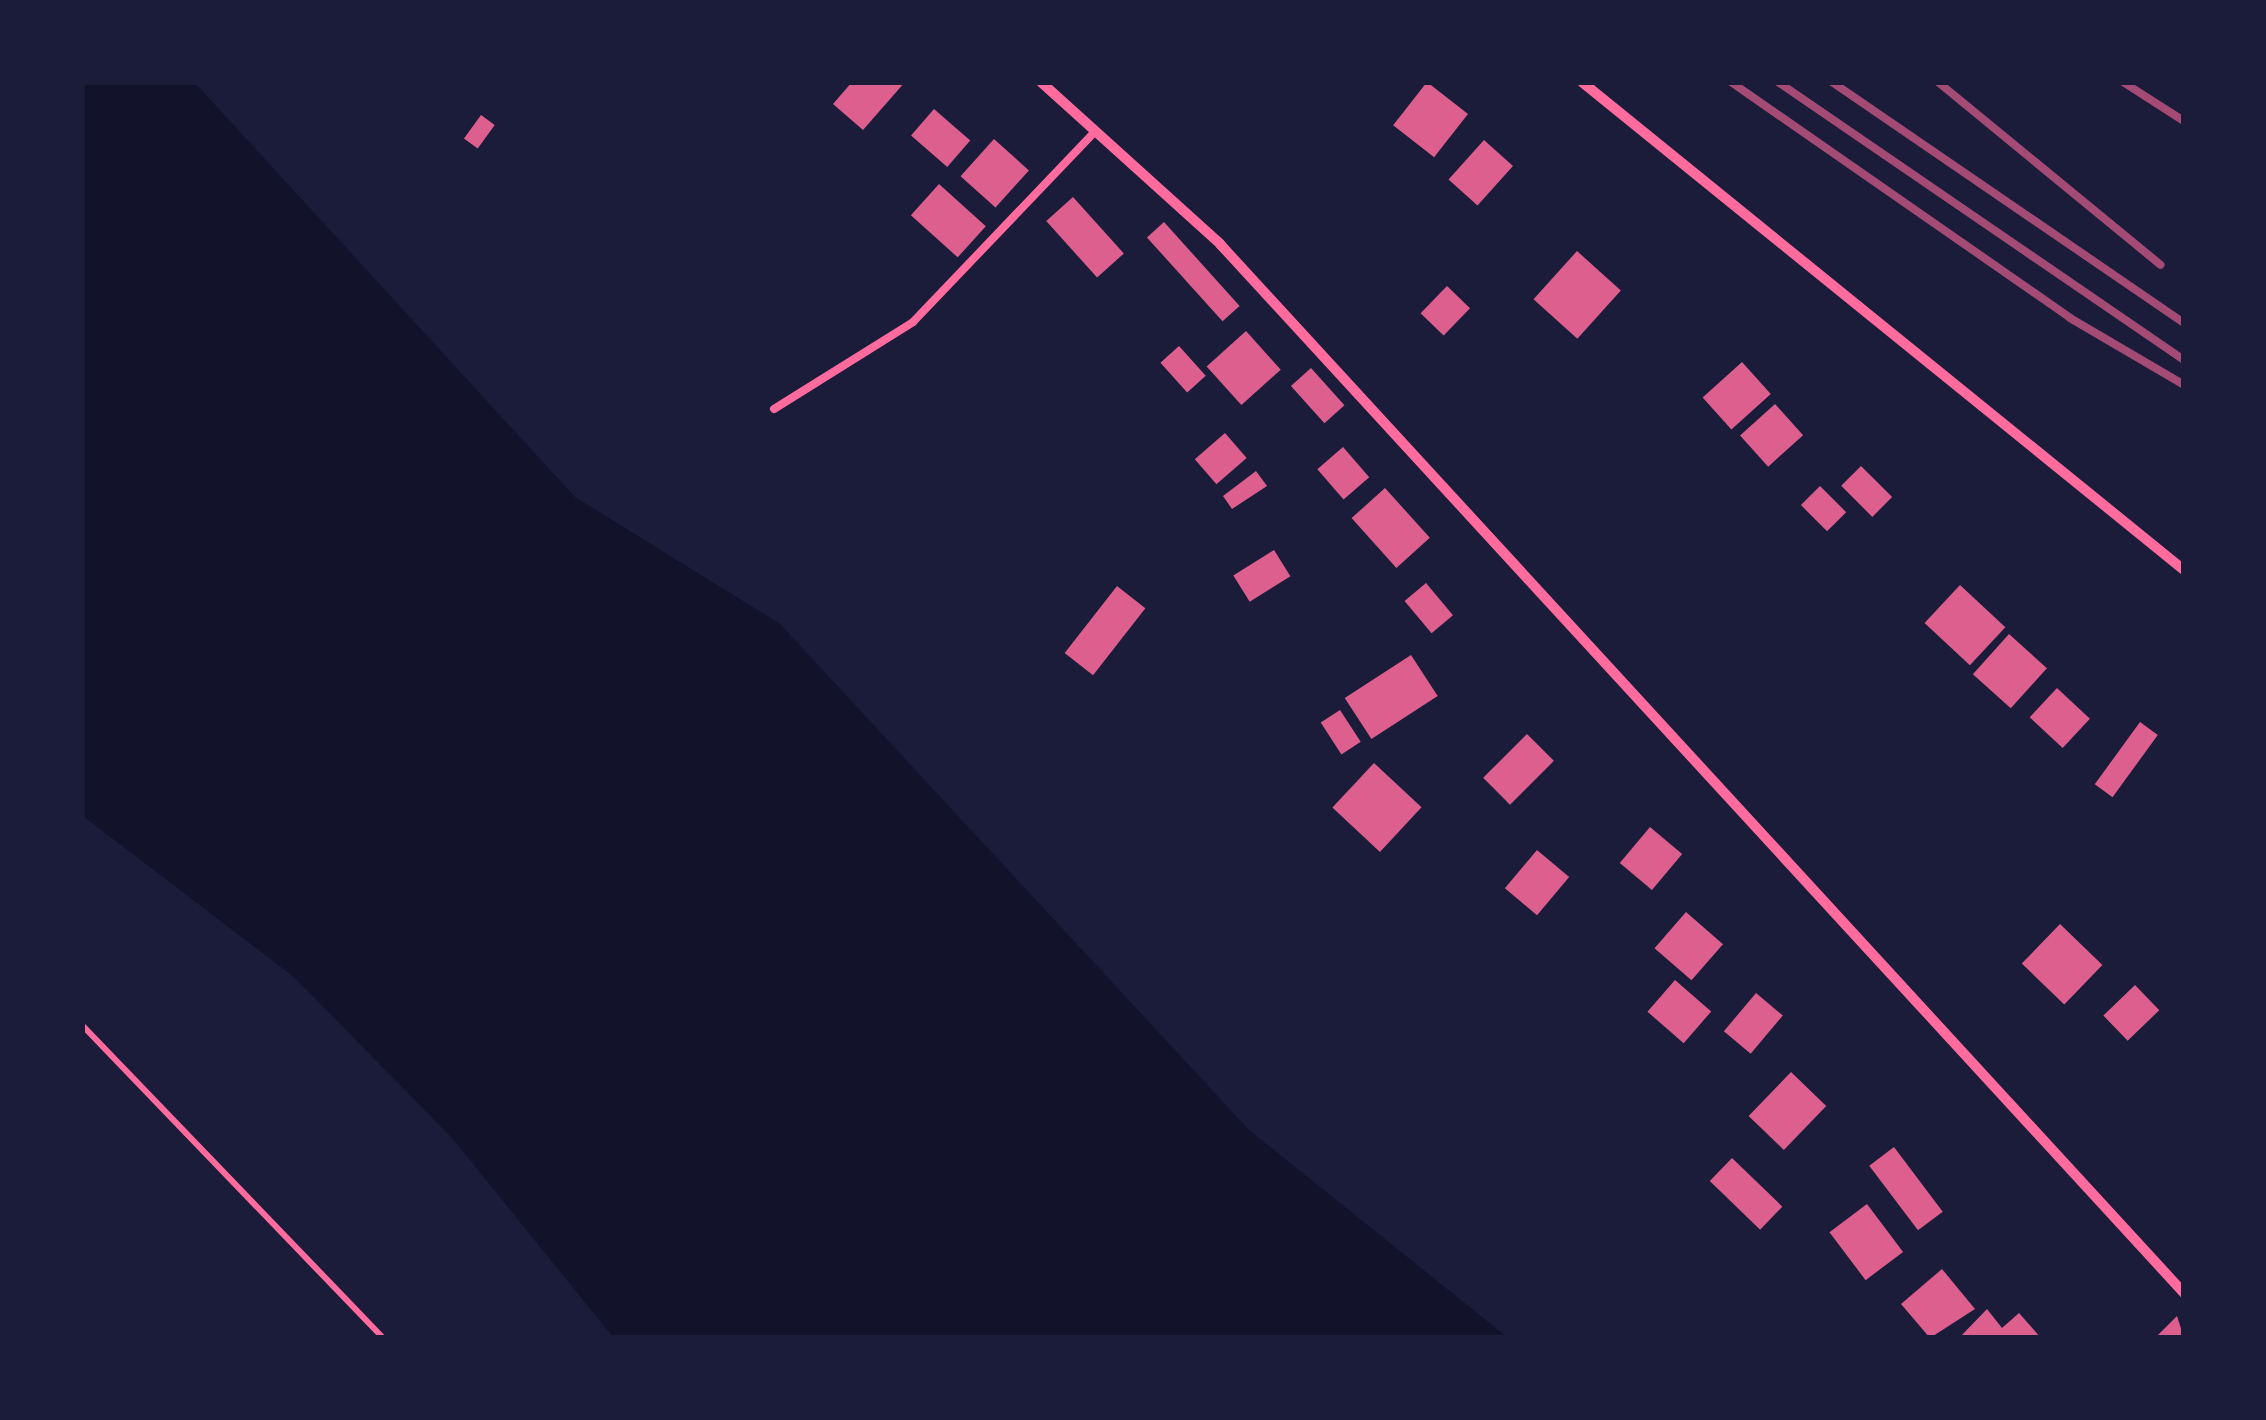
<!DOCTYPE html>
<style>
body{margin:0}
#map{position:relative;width:2266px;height:1420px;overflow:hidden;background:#1b1b3a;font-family:"Source Sans 3",sans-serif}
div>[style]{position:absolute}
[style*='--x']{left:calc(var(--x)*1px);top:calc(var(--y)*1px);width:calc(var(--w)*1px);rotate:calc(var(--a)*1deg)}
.water>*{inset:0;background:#12122b}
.building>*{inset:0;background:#dd5f8e;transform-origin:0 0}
.path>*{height:6px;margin:-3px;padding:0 3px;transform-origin:3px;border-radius:3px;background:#ff6b9d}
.service>*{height:8px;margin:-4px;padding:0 4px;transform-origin:4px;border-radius:4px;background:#ff6b9d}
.minor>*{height:10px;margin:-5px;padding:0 5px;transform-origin:5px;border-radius:5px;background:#ff6b9d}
.rail>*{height:8px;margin:-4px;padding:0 4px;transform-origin:4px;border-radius:4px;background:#a44b75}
span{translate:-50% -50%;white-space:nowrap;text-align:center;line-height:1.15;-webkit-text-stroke:10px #1b1b3a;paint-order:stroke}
.frame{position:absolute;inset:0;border:85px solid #1b1b3a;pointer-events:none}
</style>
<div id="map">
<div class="water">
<div style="clip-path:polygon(82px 83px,195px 83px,575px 497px,780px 624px,1249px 1130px,1507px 1337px,613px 1337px,452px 1138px,294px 977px,83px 816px)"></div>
</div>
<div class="building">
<div style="clip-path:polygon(852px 82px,905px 82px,863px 130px,833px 104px)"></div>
<div style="left:1427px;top:82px;width:52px;height:55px;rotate:38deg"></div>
<div style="left:934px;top:109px;width:48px;height:35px;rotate:41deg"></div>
<div style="left:481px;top:115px;width:17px;height:29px;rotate:36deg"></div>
<div style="left:994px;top:139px;width:47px;height:50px;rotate:42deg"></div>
<div style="left:1484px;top:140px;width:39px;height:53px;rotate:42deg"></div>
<div style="left:939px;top:184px;width:63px;height:42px;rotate:42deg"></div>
<div style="left:1073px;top:197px;width:76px;height:36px;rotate:48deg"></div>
<div style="left:1164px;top:222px;width:113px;height:23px;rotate:48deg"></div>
<div style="left:1577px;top:251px;width:59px;height:65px;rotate:42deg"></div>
<div style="left:1447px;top:286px;width:32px;height:38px;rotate:44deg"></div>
<div style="left:1246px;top:331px;width:52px;height:53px;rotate:48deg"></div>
<div style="left:1179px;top:346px;width:40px;height:25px;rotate:48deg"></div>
<div style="left:1742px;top:362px;width:43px;height:53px;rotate:48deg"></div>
<div style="left:1311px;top:368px;width:50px;height:27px;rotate:48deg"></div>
<div style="left:1775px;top:404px;width:42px;height:47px;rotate:48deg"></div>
<div style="left:1225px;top:433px;width:33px;height:40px;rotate:49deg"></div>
<div style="left:1343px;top:447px;width:40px;height:34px;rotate:49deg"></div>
<div style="left:1861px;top:466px;width:44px;height:28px;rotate:45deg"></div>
<div style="clip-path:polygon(1256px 471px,1267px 486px,1232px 509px,1223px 496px)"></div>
<div style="left:1820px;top:486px;width:37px;height:27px;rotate:45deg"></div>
<div style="left:1385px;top:488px;width:67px;height:45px;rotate:48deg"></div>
<div style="left:1274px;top:550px;width:31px;height:48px;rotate:58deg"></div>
<div style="left:1426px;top:583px;width:42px;height:28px;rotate:50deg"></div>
<div style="left:1960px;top:585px;width:62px;height:52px;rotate:43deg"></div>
<div style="left:1117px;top:586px;width:36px;height:85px;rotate:38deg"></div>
<div style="left:2009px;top:634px;width:51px;height:54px;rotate:42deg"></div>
<div style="left:1411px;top:655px;width:49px;height:79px;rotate:57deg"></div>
<div style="left:2057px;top:688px;width:45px;height:40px;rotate:43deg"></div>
<div style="left:1340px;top:710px;width:38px;height:23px;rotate:57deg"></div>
<div style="left:2140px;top:722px;width:22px;height:77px;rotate:36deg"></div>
<div style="left:1527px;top:734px;width:38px;height:62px;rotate:45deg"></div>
<div style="left:1374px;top:763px;width:65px;height:61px;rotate:43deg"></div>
<div style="left:1650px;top:827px;width:42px;height:47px;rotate:40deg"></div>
<div style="left:1537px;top:850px;width:42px;height:50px;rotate:40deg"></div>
<div style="left:1686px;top:912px;width:49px;height:48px;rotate:41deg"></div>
<div style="left:2060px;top:924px;width:59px;height:55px;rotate:44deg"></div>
<div style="left:1675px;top:980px;width:48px;height:42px;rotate:41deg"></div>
<div style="left:2135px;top:985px;width:35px;height:44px;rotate:46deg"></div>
<div style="left:1756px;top:993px;width:35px;height:50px;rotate:40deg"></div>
<div style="left:1791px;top:1072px;width:49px;height:61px;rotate:44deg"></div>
<div style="left:1894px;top:1147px;width:81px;height:31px;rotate:53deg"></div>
<div style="left:1732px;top:1158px;width:70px;height:32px;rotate:44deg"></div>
<div style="left:1867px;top:1204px;width:60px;height:47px;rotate:53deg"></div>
<div style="clip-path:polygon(1942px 1269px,1975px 1309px,1930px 1338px,1901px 1304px)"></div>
<div style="clip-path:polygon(1987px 1309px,2002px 1328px,2019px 1313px,2041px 1338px,1959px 1338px)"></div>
<div style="clip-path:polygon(2177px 1316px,2184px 1338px,2155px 1338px)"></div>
</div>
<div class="path">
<div style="--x:82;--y:1025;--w:434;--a:46.1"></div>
</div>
<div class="service">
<div style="--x:774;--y:409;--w:164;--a:-32"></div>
<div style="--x:913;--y:322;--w:259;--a:-46.3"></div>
</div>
<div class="minor">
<div style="--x:1041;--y:82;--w:241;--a:42.1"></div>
<div style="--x:1220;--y:244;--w:1425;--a:47.42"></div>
<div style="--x:1582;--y:82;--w:775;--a:39.03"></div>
</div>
<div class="rail">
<div style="--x:1731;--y:82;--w:413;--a:34.8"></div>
<div style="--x:2070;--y:318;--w:132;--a:30.4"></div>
<div style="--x:1778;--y:82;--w:492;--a:34.4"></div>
<div style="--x:1832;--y:82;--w:427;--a:34.4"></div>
<div style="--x:1938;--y:82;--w:288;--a:39.4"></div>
<div style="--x:2123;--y:82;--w:72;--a:32.6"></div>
</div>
<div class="frame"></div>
</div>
